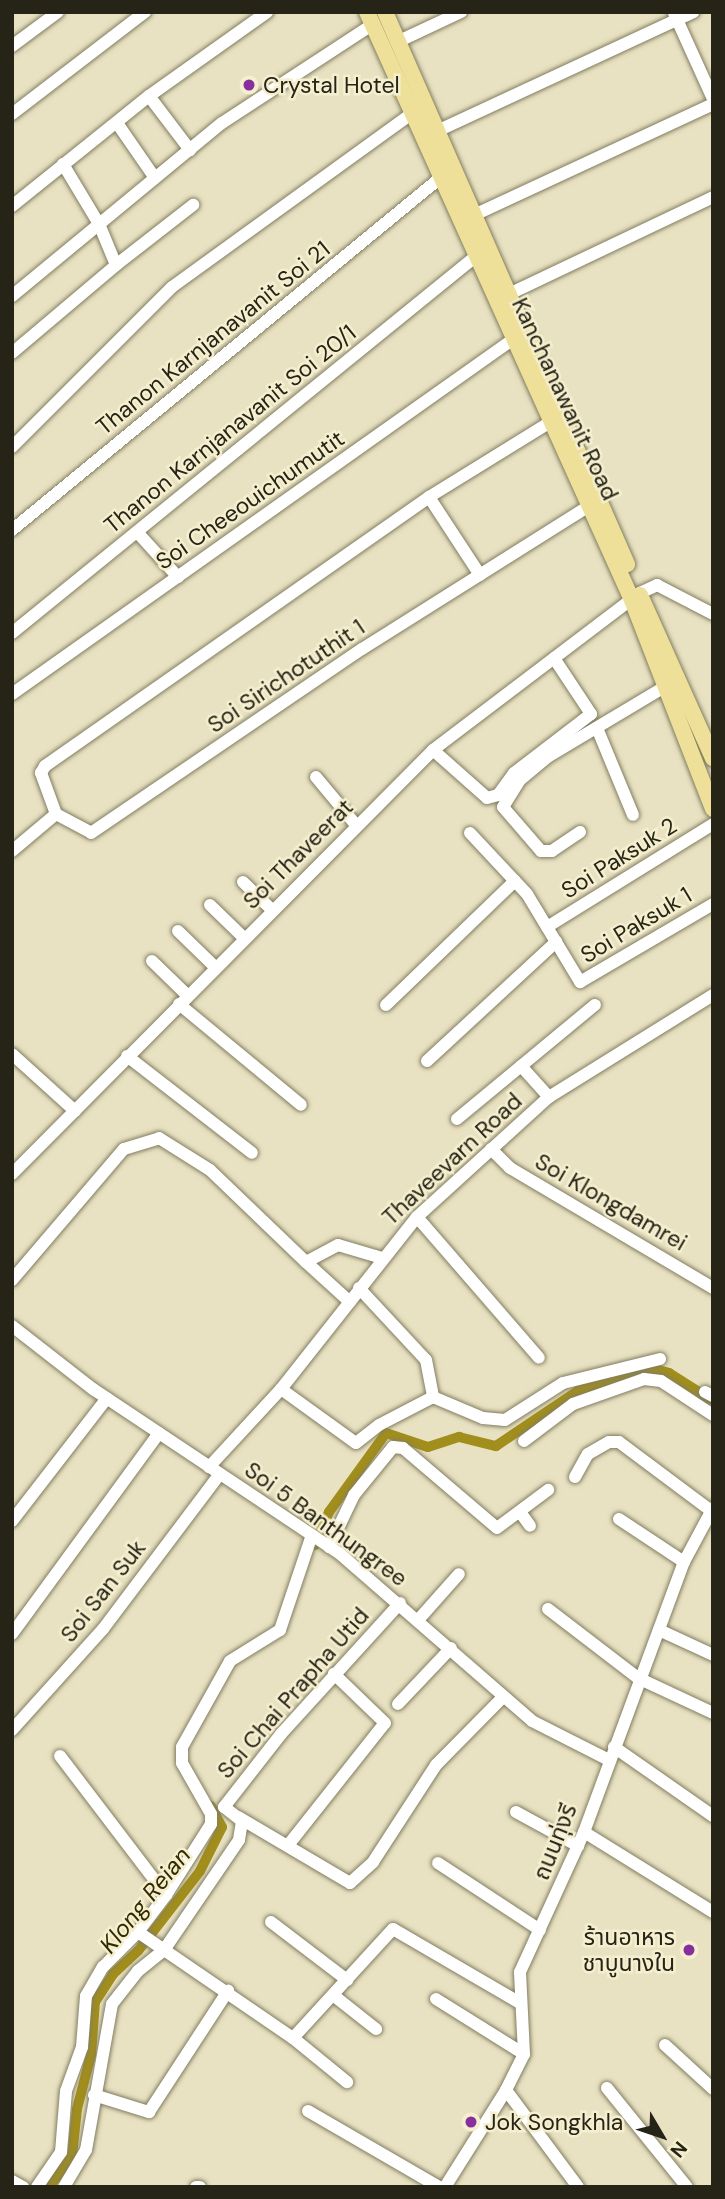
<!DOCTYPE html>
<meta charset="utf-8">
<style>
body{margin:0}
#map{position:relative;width:725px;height:2199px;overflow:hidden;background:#e8e2c2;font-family:"DM Sans","Noto Sans Thai",sans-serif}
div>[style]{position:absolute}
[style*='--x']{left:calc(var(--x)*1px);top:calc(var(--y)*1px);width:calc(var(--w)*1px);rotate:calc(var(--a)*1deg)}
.canal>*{height:10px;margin:-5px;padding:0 5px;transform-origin:5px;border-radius:5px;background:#a18e1c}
.roads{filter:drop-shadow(0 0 2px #827d60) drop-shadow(0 0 2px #827d60)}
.minor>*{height:12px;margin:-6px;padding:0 6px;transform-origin:6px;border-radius:6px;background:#fff}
.major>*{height:16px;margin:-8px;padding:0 8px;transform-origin:8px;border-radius:8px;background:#eee098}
.dots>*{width:19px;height:19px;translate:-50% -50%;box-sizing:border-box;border:4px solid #f5efcf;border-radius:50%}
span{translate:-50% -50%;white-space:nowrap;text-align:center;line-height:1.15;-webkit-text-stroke:5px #f5efcf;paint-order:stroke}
.poi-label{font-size:23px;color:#262317}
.left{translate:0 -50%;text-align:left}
.right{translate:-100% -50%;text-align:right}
.street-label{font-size:23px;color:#262317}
.water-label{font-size:24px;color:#332b00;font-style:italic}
.frame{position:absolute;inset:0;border:14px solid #262317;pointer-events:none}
.north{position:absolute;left:627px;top:2101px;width:70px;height:70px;-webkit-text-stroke:5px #f5efcf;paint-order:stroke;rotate:129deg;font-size:19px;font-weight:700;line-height:28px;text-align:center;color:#262317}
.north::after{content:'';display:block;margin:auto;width:24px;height:32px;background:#262317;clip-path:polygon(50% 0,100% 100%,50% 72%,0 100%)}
</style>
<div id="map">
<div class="canal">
<div style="--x:315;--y:1545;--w:36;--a:-67"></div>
<div style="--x:329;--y:1512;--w:97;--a:-54.2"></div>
<div style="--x:386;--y:1433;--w:44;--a:18.4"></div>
<div style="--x:428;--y:1447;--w:33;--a:-18"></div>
<div style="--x:459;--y:1437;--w:38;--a:14"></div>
<div style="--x:496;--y:1446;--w:100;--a:-34"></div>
<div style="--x:579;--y:1390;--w:79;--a:-15.4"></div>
<div style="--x:655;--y:1369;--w:15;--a:16"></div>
<div style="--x:669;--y:1373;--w:49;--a:32.4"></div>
<div style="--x:49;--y:2187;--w:39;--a:-53"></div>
<div style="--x:72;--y:2156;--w:47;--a:-83.9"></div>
<div style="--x:77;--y:2109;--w:56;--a:-75.5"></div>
<div style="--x:91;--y:2055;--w:53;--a:-85.7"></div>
<div style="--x:95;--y:2002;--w:33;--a:-57"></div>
<div style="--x:113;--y:1974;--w:34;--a:-43"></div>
<div style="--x:138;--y:1951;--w:101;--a:-52.2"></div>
<div style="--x:200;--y:1871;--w:49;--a:-63.4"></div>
<div style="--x:222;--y:1827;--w:24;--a:-118"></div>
</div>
<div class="roads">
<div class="minor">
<div style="--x:674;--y:13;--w:94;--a:65.6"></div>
<div style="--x:397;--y:42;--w:71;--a:-25.1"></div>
<div style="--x:12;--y:46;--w:57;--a:-36.5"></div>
<div style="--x:149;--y:96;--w:68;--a:52.8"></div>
<div style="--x:12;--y:114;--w:168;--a:-37.5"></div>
<div style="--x:117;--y:123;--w:67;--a:55.4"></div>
<div style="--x:435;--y:132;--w:285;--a:-24.9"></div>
<div style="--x:12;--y:206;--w:176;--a:-38.8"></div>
<div style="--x:149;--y:96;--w:145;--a:-35.4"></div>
<div style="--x:472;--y:216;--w:266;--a:-24.9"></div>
<div style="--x:116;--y:265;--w:98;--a:-37.9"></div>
<div style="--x:507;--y:295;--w:228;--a:-25.4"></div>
<div style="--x:12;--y:296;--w:272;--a:-39.5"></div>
<div style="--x:222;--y:123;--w:179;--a:-33.2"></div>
<div style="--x:12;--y:353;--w:136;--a:-40.2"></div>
<div style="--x:116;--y:265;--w:44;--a:-112.5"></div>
<div style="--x:99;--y:224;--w:70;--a:-121"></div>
<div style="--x:12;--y:447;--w:226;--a:-45"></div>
<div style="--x:172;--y:287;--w:295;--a:-35.9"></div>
<div style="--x:429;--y:497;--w:93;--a:56.8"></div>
<div style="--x:12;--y:530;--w:554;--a:-39.43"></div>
<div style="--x:137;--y:532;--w:61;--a:47.7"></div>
<div style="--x:12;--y:633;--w:596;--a:-39.08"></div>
<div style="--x:12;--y:694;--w:613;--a:-35.3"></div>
<div style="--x:597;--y:728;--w:94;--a:67.5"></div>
<div style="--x:433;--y:750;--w:72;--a:41.6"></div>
<div style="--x:487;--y:798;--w:11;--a:-15"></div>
<div style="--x:498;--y:795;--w:27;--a:-54"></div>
<div style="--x:514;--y:773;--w:97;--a:-37.5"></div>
<div style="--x:591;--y:714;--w:67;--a:-123.5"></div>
<div style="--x:316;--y:777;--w:62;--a:50.2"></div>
<div style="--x:56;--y:814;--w:44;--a:-110.1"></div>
<div style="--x:41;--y:773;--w:8;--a:-60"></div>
<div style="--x:45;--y:766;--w:469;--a:-35"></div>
<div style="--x:429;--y:497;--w:141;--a:-31.7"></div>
<div style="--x:56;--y:814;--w:40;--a:28"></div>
<div style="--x:91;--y:833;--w:328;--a:-34.2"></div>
<div style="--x:362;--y:649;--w:268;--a:-32.2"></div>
<div style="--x:580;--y:832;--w:34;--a:146"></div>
<div style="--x:552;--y:851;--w:11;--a:180"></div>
<div style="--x:541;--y:851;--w:58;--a:-130.8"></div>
<div style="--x:503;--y:807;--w:32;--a:-58"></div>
<div style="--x:520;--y:780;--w:38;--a:-40"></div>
<div style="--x:549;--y:756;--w:136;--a:-30.9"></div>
<div style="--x:470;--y:833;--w:83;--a:46.9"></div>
<div style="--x:527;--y:894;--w:103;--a:58.9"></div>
<div style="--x:580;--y:982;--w:154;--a:-30.4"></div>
<div style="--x:12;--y:851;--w:57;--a:-40.1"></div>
<div style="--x:243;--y:882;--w:40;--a:44"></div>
<div style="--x:210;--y:905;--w:47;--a:44.1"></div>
<div style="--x:547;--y:927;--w:195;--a:-31.8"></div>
<div style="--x:178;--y:931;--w:52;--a:44.2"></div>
<div style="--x:152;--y:961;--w:49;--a:44.2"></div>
<div style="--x:179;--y:1004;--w:158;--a:39.6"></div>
<div style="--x:386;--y:1005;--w:179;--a:-43.9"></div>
<div style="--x:12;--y:1054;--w:85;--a:42.1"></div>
<div style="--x:127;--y:1056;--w:158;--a:37.8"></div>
<div style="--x:427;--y:1061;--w:176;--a:-42.7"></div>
<div style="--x:521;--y:1066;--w:42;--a:47.9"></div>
<div style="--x:457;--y:1119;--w:179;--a:-39.6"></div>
<div style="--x:491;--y:1149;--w:27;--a:45"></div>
<div style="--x:510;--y:1168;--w:236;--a:30.6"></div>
<div style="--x:12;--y:1174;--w:598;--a:-45.2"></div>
<div style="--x:433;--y:750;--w:260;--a:-37.2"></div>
<div style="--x:640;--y:593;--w:19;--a:-25"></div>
<div style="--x:657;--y:585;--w:63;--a:27.4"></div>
<div style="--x:417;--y:1217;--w:186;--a:49.1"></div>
<div style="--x:306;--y:1262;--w:59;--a:42.3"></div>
<div style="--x:12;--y:1280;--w:172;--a:-49.5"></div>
<div style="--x:124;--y:1149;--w:37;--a:-17"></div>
<div style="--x:159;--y:1138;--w:60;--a:32.1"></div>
<div style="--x:210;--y:1170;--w:133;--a:43.8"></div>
<div style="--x:306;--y:1262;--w:36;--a:-28"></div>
<div style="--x:338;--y:1245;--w:46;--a:16.5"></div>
<div style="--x:359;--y:1288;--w:98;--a:47.1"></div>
<div style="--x:426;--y:1360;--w:38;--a:79"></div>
<div style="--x:12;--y:1326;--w:103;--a:37.9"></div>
<div style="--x:93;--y:1389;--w:296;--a:33.7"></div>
<div style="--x:339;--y:1553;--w:256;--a:41"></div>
<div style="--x:532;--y:1721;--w:86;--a:26.9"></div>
<div style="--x:281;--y:1389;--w:92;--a:35.8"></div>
<div style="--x:356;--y:1443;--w:29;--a:-38"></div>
<div style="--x:379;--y:1425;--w:61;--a:-27.4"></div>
<div style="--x:433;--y:1397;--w:54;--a:22.8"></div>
<div style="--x:483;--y:1418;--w:22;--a:5"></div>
<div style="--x:505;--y:1420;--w:69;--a:-32.5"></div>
<div style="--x:563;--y:1383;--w:100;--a:-13.9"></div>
<div style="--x:705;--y:1392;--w:9;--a:27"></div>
<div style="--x:524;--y:1441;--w:61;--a:-37.1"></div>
<div style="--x:573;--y:1404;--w:75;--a:-19.4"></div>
<div style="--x:644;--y:1379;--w:17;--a:7"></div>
<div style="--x:661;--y:1381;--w:62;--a:33.2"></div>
<div style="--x:209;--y:1467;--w:106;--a:-47.3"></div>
<div style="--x:281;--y:1389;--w:219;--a:-51.7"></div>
<div style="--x:417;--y:1217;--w:178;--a:-42.3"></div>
<div style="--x:549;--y:1097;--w:193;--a:-31.9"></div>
<div style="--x:575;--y:1477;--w:26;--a:-61"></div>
<div style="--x:588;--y:1454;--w:24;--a:-30"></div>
<div style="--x:609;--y:1442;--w:10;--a:0"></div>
<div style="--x:619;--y:1442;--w:114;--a:36.8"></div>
<div style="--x:520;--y:1512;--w:17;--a:54"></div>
<div style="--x:619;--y:1519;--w:78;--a:33.5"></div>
<div style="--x:12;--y:1521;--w:155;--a:-52.3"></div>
<div style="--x:329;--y:1547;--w:58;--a:-64.3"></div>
<div style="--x:354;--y:1495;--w:62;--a:-50.9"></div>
<div style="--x:393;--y:1447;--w:10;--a:6"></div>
<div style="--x:403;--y:1448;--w:123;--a:40.4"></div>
<div style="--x:497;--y:1528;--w:64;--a:-36.7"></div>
<div style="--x:548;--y:1609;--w:113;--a:37.5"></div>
<div style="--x:638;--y:1678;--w:83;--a:25"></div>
<div style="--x:419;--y:1619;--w:60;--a:-48.4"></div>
<div style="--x:659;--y:1630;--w:60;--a:24.8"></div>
<div style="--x:12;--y:1634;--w:249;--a:-53.8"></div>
<div style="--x:398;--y:1704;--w:77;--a:-46.6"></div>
<div style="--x:12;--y:1730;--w:136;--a:-48"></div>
<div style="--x:103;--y:1629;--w:194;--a:-53"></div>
<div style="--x:614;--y:1747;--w:121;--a:34.9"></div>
<div style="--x:60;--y:1756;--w:175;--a:52.7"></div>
<div style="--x:516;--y:1812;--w:71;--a:28.7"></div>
<div style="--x:238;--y:1817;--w:130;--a:30.5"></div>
<div style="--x:350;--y:1883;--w:31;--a:-42"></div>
<div style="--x:373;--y:1862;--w:116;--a:-57"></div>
<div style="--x:436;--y:1765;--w:95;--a:-45.4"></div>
<div style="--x:584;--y:1832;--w:152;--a:31.8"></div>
<div style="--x:289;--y:1844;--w:154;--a:-51.6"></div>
<div style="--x:385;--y:1723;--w:71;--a:-136.1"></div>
<div style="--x:438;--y:1863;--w:122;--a:33.3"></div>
<div style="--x:271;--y:1922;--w:96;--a:37.3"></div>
<div style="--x:138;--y:1932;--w:188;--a:34.4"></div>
<div style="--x:293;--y:2038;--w:148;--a:-47.5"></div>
<div style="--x:393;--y:1929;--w:147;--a:30.2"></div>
<div style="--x:164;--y:1950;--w:133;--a:-55.7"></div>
<div style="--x:239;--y:1840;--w:19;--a:-81"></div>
<div style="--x:242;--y:1821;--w:23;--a:-142"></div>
<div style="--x:224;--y:1807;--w:93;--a:-52"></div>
<div style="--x:281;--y:1734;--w:177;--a:-47.7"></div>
<div style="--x:333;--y:1995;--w:55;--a:38.3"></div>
<div style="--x:436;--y:1999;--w:104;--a:32"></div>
<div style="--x:293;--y:2038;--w:70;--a:39.2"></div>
<div style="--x:665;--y:2045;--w:65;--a:42.5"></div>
<div style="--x:607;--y:2088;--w:127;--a:51.1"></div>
<div style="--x:506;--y:2090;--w:121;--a:53.4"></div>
<div style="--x:94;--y:2095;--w:58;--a:17.2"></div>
<div style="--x:149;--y:2112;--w:145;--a:-56.9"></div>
<div style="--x:308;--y:2111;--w:151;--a:30.1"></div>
<div style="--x:12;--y:2181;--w:13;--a:29"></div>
<div style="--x:37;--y:2187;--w:42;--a:-55.6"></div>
<div style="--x:61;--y:2152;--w:61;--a:-85.3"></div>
<div style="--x:66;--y:2091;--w:47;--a:-70"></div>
<div style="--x:82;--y:2047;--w:51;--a:-85.5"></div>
<div style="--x:86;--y:1996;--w:34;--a:-60"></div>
<div style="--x:103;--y:1967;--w:49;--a:-45"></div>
<div style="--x:138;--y:1932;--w:46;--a:-52.9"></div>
<div style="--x:166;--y:1895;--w:84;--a:-57.6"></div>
<div style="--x:211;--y:1824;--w:10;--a:-90"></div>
<div style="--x:211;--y:1814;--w:59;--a:-119.6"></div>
<div style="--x:182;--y:1763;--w:16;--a:-90"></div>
<div style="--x:182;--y:1747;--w:98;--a:-60.8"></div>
<div style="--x:230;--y:1661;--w:59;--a:-31.8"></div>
<div style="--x:280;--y:1630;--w:100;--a:-71.4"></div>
<div style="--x:64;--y:2187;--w:43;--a:-59.3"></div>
<div style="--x:86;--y:2150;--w:148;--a:-79.9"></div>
<div style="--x:112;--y:2004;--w:42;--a:-51.8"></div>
<div style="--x:138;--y:1971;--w:33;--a:-39"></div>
<div style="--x:196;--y:2187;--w:4;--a:0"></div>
<div style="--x:445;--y:2187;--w:115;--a:-57.8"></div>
<div style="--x:506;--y:2090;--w:40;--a:-63.4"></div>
<div style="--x:524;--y:2054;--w:82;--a:-92.8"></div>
<div style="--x:520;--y:1972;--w:154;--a:-65.4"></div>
<div style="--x:584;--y:1832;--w:288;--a:-69.7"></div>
<div style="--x:684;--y:1562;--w:61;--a:-61.8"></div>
</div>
<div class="major">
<div style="--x:367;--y:12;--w:645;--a:65.74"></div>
<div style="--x:632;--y:600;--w:224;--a:68.8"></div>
<div style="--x:385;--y:12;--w:603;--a:66.33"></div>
<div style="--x:640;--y:595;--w:179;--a:65.9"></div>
</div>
</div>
<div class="dots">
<div style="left:249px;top:85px;background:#86309e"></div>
<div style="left:689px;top:1950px;background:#86309e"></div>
<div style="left:471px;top:2122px;background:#86309e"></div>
</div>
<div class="poi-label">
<span class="left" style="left:263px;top:85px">Crystal Hotel</span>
<span class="right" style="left:675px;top:1950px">ร้านอาหาร<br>ชาบูนางใน</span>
<span class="left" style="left:485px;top:2122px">Jok Songkhla</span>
</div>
<div class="street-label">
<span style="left:213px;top:338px;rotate:-39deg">Thanon Karnjanavanit Soi 21</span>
<span style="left:565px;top:399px;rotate:65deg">Kanchanawanit Road</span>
<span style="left:230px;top:429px;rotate:-39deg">Thanon Karnjanavanit Soi 20/1</span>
<span style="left:250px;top:500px;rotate:-35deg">Soi Cheeouichumutit</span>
<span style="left:286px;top:676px;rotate:-34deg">Soi Sirichotuthit 1</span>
<span style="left:298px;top:854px;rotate:-45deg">Soi Thaveerat</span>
<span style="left:619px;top:858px;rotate:-32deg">Soi Paksuk 2</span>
<span style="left:636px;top:925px;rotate:-31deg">Soi Paksuk 1</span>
<span style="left:452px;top:1159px;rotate:-43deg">Thaveevarn Road</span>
<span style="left:611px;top:1202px;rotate:30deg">Soi Klongdamrei</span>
<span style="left:326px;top:1524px;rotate:36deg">Soi 5 Banthungree</span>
<span style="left:103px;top:1591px;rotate:-52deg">Soi San Suk</span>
<span style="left:293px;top:1693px;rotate:-49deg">Soi Chai Prapha Utid</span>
<span style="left:555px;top:1842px;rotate:-68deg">ถนนทุ่งรี</span>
</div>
<div class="water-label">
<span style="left:145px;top:1900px;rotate:-51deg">Klong Reian</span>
</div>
<div class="frame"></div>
<div class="north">N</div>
</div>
